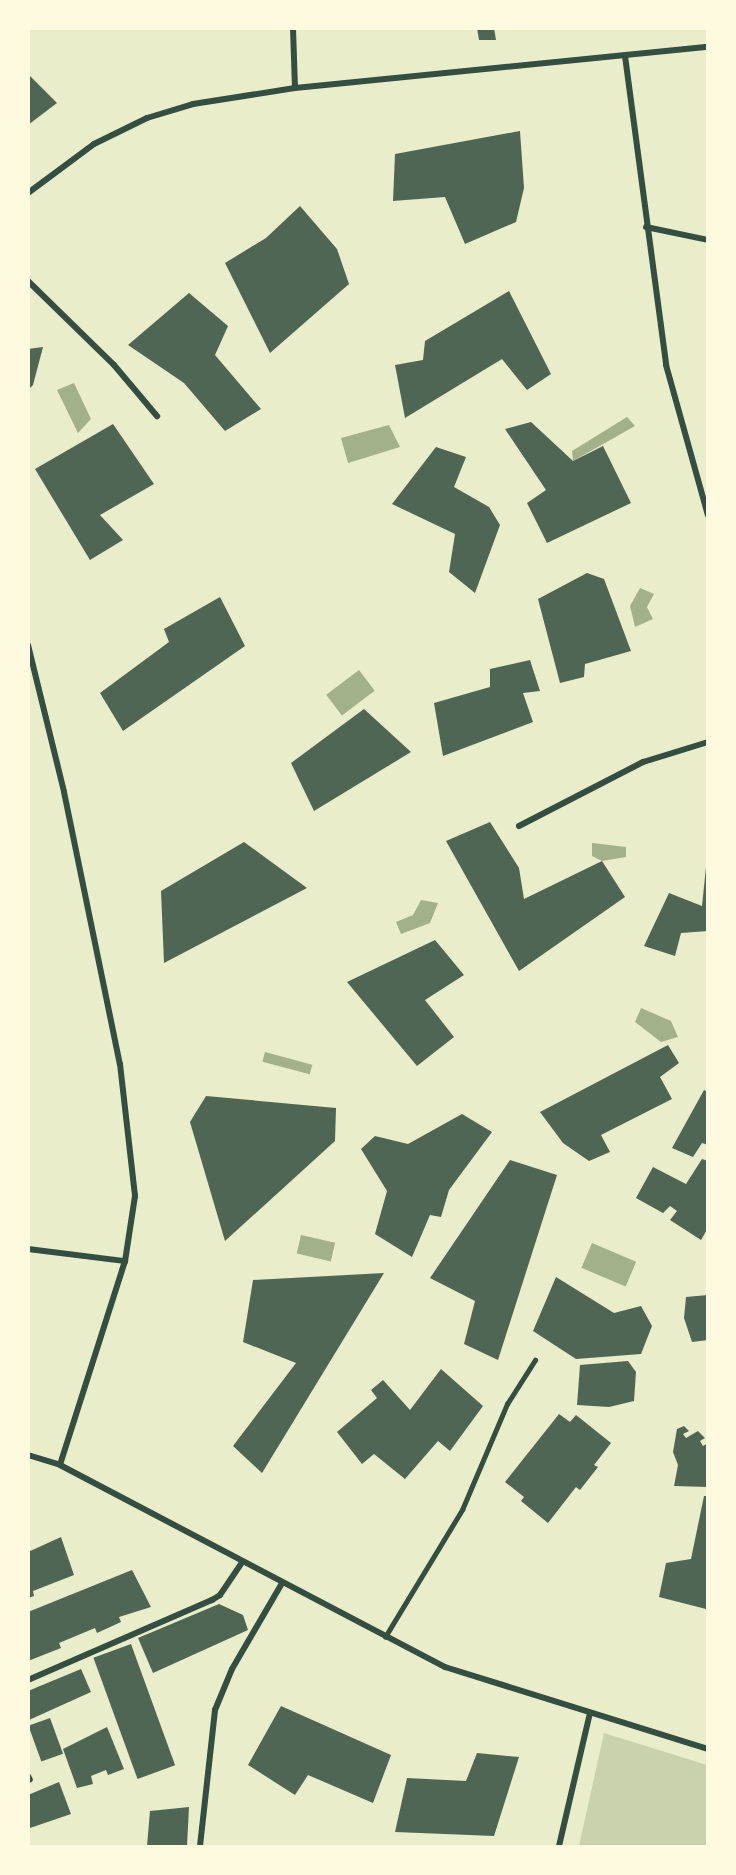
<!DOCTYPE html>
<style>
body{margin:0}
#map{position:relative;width:736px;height:1875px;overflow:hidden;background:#e9edc9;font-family:Ubuntu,sans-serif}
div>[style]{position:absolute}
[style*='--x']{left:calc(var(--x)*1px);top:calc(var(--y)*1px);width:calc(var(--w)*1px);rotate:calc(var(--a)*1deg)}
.green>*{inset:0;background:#cad2ad}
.water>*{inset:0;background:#a3b18a;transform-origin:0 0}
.building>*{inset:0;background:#4f6655;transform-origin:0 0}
.service>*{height:4.5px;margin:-2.25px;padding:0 2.25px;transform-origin:2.25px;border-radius:2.25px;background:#344e41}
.minor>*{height:6px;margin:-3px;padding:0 3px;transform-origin:3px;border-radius:3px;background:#344e41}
span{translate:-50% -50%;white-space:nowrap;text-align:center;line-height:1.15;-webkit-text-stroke:4.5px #fefae0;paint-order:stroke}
.frame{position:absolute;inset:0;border:30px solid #fefae0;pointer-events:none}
</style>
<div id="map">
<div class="green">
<div style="clip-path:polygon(604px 1733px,707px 1765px,707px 1846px,579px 1846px)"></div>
</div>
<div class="water">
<div style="clip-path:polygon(74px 383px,91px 419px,78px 433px,57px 390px)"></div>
<div style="clip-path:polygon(627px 417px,635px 426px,573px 461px,572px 451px)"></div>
<div style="clip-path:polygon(389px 425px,400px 447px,348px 463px,341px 438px)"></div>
<div style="clip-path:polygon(640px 588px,654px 594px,647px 607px,653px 619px,635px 627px,630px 606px)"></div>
<div style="left:359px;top:670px;width:26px;height:41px;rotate:53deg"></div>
<div style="clip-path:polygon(592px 843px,626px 847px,626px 857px,602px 861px,592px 856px)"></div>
<div style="clip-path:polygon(421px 900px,438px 903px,430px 923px,401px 934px,396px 922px,413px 915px)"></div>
<div style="clip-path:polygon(641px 1008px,671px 1021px,678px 1037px,661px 1042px,635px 1022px)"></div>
<div style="left:265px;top:1052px;width:49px;height:10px;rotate:15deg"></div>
<div style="left:301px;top:1235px;width:35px;height:19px;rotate:13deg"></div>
<div style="left:592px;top:1243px;width:48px;height:27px;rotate:23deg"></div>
</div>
<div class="building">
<div style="clip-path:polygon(477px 28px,494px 28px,496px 40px,479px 40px)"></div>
<div style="clip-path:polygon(28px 74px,57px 103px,28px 125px)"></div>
<div style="clip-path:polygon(520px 131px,524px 188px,516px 222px,465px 244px,445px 197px,393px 201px,395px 154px)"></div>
<div style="clip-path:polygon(300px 206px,337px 249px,349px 284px,270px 353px,225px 263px,266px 238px)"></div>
<div style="clip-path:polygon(509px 291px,551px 374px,527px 390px,502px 359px,405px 418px,395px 365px,423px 360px,425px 341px)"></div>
<div style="clip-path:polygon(189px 293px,228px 326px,215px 355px,261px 409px,225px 431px,184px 383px,128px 345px)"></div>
<div style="clip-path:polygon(43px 347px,33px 385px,28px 390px,28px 349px)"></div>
<div style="clip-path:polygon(531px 422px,573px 461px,603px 446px,631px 503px,547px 543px,527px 503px,546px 490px,505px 429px)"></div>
<div style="clip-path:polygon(113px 424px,154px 484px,100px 515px,123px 540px,90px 560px,35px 469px)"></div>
<div style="clip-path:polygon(436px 447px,466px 457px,454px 487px,489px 507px,500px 525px,475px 593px,449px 572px,455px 534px,392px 504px)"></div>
<div style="clip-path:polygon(587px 573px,604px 579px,631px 651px,585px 664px,584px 677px,560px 683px,538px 599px)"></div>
<div style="clip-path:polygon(220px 597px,245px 646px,123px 731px,100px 693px,169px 642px,164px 629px)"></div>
<div style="clip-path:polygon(530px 660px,540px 691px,523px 693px,533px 722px,443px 756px,434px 703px,490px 687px,490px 669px)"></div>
<div style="clip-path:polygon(364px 709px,411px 752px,314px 811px,291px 763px)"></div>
<div style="clip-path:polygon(490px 822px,519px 868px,524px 899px,602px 861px,625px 897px,519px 971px,446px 841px)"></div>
<div style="clip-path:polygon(244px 842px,307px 888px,164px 963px,161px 891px)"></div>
<div style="clip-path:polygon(706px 867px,708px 931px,681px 933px,675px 956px,644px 946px,669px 893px,702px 906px)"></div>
<div style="clip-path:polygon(435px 940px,464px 975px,425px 1000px,454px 1037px,417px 1066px,347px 982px)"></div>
<div style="clip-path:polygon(668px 1045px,679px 1063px,660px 1077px,672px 1099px,601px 1135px,610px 1152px,589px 1161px,563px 1143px,540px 1112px)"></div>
<div style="clip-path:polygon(704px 1090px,708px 1092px,708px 1145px,702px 1143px,693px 1157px,672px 1148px)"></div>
<div style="clip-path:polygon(206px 1096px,336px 1108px,335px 1141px,225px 1241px,190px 1122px)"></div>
<div style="clip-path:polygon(462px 1114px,492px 1132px,449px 1190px,441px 1217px,430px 1215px,412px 1257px,375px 1234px,387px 1191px,361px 1149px,375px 1136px,408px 1144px)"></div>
<div style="clip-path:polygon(702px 1159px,708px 1161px,708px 1228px,701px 1240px,670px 1220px,677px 1211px,670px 1206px,663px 1213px,636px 1198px,653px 1167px,686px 1184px)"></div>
<div style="clip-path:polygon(510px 1160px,557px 1175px,498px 1360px,464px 1344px,475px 1301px,430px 1278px)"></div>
<div style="clip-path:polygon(384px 1273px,262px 1473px,233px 1446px,296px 1363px,243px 1342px,253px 1280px)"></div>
<div style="clip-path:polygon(556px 1277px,614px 1313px,641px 1306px,652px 1326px,641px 1354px,576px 1359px,533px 1331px)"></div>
<div style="clip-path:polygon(708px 1295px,708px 1340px,692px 1342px,684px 1318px,686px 1297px)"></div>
<div style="clip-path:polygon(628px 1361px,636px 1372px,634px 1401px,609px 1407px,577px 1405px,580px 1365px)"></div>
<div style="clip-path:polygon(441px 1369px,483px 1406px,450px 1451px,438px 1441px,405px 1479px,374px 1454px,362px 1464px,337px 1432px,377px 1398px,371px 1390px,383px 1380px,410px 1410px)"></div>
<div style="clip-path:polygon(559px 1414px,570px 1422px,576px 1415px,611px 1443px,594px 1465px,598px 1467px,580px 1490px,576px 1487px,548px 1523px,521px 1501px,524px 1497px,505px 1482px)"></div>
<div style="clip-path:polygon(684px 1426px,689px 1431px,683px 1434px,686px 1438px,698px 1431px,705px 1438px,700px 1441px,703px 1446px,708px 1443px,708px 1487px,674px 1486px,678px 1465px,673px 1452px,677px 1429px)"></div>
<div style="clip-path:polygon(704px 1496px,708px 1496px,706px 1609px,659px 1597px,666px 1563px,691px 1559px)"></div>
<div style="clip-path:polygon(61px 1537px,74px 1575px,33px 1591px,34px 1596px,28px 1598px,28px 1552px)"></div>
<div style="clip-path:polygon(132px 1570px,151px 1607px,119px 1617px,121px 1622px,97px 1633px,95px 1628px,59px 1643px,61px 1648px,28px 1661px,28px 1612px)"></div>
<div style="clip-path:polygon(219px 1604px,243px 1615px,248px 1630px,153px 1673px,138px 1638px)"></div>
<div style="left:131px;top:1644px;width:129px;height:40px;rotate:70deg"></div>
<div style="clip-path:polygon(81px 1669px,91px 1692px,29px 1720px,28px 1691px)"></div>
<div style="clip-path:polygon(281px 1706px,391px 1755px,373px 1803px,308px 1775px,295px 1795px,248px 1765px)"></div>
<div style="left:50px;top:1718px;width:38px;height:23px;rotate:70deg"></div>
<div style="clip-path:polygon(107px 1727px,124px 1769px,108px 1775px,106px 1770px,91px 1776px,93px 1784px,77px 1788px,63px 1749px)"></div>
<div style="clip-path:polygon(477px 1753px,519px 1757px,494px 1836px,395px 1832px,407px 1778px,466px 1781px)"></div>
<div style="clip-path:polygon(59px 1782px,71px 1814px,30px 1828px,28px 1795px)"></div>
<div style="clip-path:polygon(189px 1807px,187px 1846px,147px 1846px,150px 1811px)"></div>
</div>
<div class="service">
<div style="--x:385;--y:1637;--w:149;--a:-58.8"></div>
<div style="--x:462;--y:1510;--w:115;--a:-67"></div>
<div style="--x:507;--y:1404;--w:52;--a:-57.5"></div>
</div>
<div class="minor">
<div style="--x:293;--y:28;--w:60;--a:88.1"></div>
<div style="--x:625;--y:56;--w:312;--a:82.4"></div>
<div style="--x:666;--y:365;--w:156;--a:74.4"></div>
<div style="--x:28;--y:193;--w:82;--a:-36.6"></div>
<div style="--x:94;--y:144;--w:59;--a:-26.1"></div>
<div style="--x:147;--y:118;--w:48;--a:-16.9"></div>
<div style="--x:193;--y:104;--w:103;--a:-8.9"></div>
<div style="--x:295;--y:88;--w:415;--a:-5.7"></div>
<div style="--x:646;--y:227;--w:63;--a:11.8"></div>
<div style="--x:28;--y:281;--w:120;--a:44.3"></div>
<div style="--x:114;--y:365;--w:67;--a:49.9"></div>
<div style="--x:28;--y:645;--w:151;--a:76.2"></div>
<div style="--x:64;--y:792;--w:278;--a:78.4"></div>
<div style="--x:120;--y:1064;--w:133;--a:83.5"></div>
<div style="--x:135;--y:1196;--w:66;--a:98.7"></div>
<div style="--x:125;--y:1261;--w:214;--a:107.7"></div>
<div style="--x:519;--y:826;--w:140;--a:-27.3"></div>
<div style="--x:643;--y:762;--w:68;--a:-17.1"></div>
<div style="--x:28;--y:1249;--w:98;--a:7.1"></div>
<div style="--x:28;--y:1455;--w:34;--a:17"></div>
<div style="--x:60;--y:1465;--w:435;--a:27.7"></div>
<div style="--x:445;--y:1667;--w:275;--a:17.3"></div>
<div style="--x:28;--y:1680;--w:201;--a:-23.5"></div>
<div style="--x:212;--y:1600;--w:9;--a:-32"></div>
<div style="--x:220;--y:1595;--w:40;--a:-56"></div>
<div style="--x:28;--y:1776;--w:4;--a:63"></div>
<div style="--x:200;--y:1846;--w:137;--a:-83.7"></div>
<div style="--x:215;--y:1710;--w:44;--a:-67.5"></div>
<div style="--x:232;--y:1669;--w:99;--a:-59.8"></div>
<div style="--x:559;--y:1846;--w:137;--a:-76.9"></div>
</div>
<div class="frame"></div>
</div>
